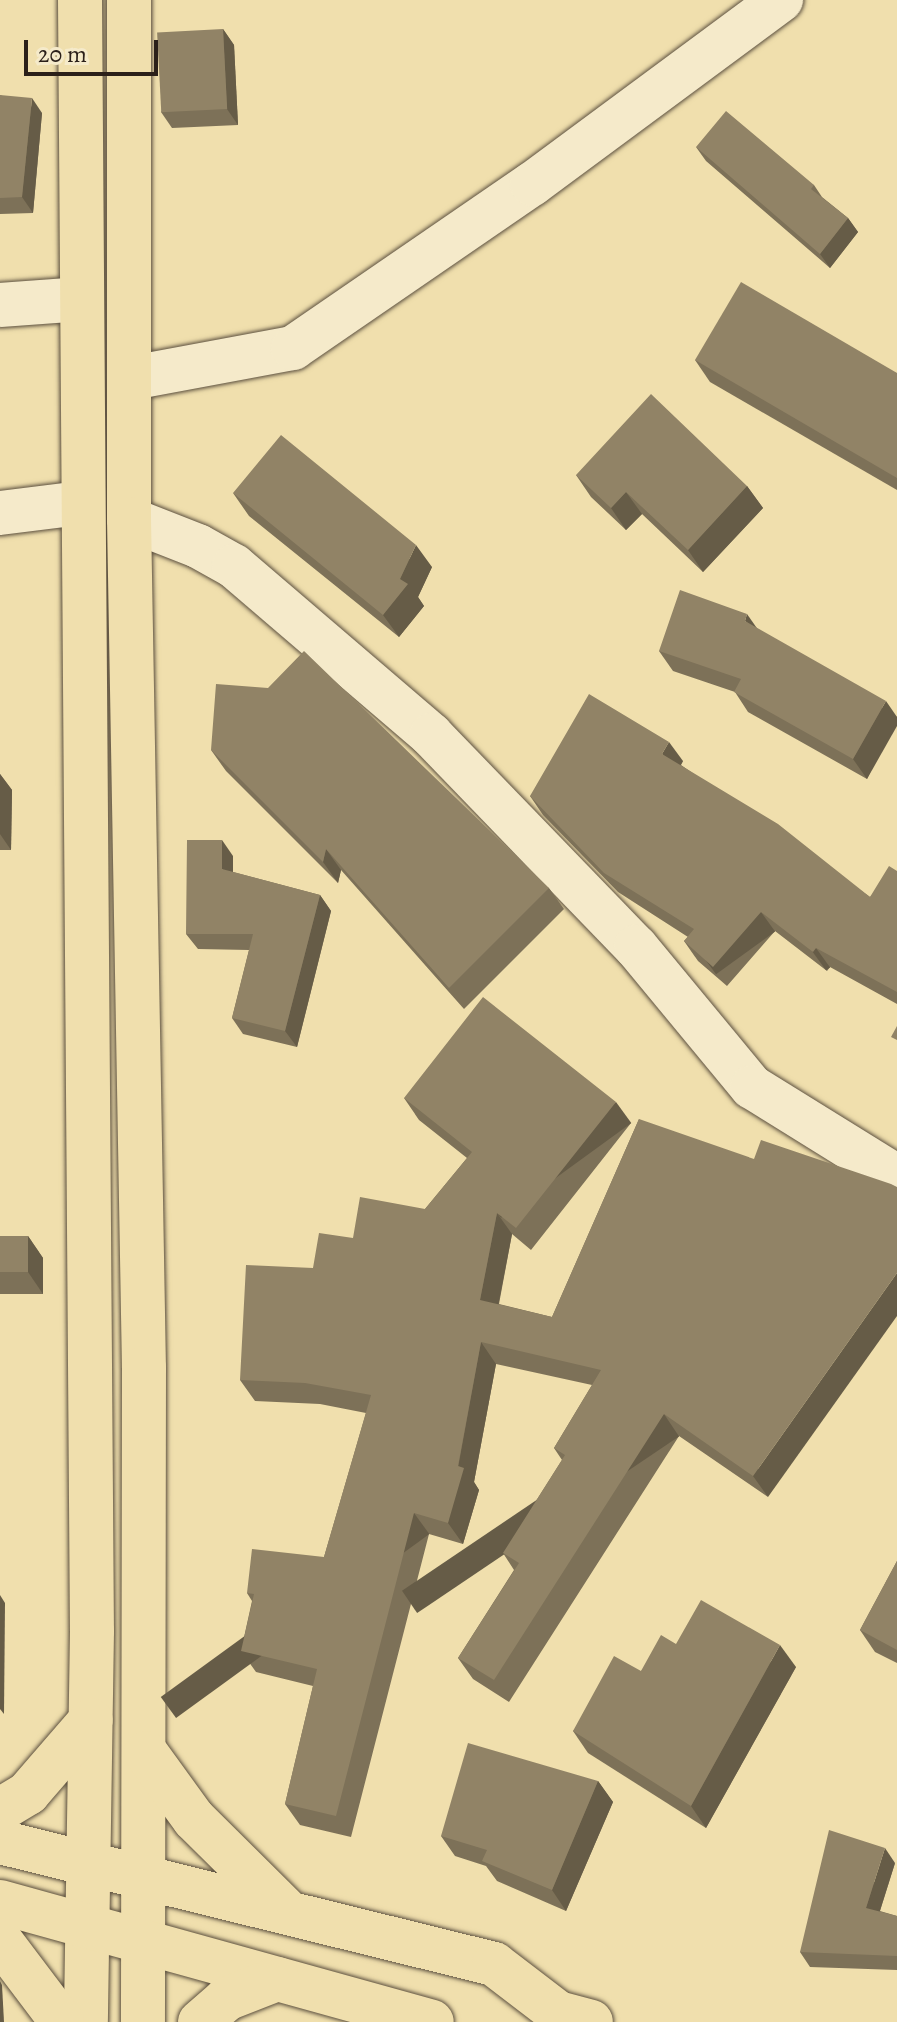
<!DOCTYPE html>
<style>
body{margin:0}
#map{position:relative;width:897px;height:2022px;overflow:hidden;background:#f0dfad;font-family:Alegreya,serif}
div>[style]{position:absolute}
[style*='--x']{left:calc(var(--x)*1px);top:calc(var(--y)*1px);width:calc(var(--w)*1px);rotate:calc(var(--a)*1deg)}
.roads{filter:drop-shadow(0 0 2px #5c503f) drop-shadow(0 0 2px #5c503f)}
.minor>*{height:44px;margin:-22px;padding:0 22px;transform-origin:22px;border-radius:22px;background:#f5eaca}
.major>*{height:44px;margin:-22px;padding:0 22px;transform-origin:22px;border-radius:22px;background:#f0dfad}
.wall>*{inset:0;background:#7d7158}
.shaded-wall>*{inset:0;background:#665c47;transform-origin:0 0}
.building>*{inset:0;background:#918366;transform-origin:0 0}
span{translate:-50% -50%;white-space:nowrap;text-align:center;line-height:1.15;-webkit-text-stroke:6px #f5eaca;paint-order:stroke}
.scale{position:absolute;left:24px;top:40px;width:134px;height:36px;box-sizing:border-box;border:4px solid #2b201a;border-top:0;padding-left:10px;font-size:24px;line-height:28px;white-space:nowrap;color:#2b201a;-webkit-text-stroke:6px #f5eaca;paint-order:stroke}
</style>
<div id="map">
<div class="roads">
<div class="minor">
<div style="--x:0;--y:305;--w:81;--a:-4.2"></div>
<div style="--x:131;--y:378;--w:165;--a:-10.5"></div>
<div style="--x:293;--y:348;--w:290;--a:-34.5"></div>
<div style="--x:532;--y:184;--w:310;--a:-36.5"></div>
<div style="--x:0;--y:513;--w:81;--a:-7.1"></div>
<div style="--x:129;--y:519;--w:74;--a:21.4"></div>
<div style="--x:198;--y:546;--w:41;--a:29.1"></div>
<div style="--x:234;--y:566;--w:260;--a:40.6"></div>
<div style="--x:431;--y:735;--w:295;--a:46"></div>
<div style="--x:636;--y:947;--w:182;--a:50.4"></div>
<div style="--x:752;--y:1087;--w:171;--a:31.8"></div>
</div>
<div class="major">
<div style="--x:80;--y:0;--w:1631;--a:89.58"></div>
<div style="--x:92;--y:1631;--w:391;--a:90.9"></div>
<div style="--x:129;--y:0;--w:519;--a:90"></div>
<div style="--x:129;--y:519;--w:849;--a:88.99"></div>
<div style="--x:144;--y:1368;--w:654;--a:90.09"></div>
<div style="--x:146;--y:1753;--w:82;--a:54"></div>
<div style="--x:194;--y:1819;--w:128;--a:44.7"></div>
<div style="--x:0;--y:1810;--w:33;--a:-31"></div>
<div style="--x:28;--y:1793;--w:96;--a:-49.2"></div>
<div style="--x:0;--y:1842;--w:509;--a:13.87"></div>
<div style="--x:494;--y:1964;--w:81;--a:37.4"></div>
<div style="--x:558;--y:2013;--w:34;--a:15"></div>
<div style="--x:0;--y:1902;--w:448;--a:15.5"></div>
<div style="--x:0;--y:1940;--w:103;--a:52.9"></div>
<div style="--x:200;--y:2022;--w:35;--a:-41"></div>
<div style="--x:226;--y:1999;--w:55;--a:-21.4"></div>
</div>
</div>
<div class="wall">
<div style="clip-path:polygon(223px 29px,234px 45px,238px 125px,172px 128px,161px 112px)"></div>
<div style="clip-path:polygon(0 95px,42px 113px,33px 213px,0 214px)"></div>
<div style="clip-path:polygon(696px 147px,814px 185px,822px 197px,848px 218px,858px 232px,830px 268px,706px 161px)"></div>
<div style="clip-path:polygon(695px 360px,897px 373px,897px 490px,710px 382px)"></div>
<div style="clip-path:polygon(576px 475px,747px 486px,763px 508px,703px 572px,642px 514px,626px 530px,591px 497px)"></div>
<div style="clip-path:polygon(233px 493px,432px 567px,418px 597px,424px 606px,399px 637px,249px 516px)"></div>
<div style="clip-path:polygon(758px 629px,897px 717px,867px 779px,748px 712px,735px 692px,673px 671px,659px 651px)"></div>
<div style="clip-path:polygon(211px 750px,549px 888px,564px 909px,464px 1009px,341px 870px,338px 883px,226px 771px)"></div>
<div style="clip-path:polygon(683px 761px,681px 765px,870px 897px,897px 871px,897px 1004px,830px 967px,827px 971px,775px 931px,727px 986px,698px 961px,684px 941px,688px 937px,618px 892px,543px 815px,530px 796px)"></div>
<div style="clip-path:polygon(0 774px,12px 790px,11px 850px,0 850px)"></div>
<div style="clip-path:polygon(233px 856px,233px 872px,320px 895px,331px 911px,297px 1047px,243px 1034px,232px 1018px,249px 950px,198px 949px,186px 934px)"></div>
<div style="clip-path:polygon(404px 1098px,631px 1123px,531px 1250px,512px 1234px,499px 1304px,552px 1317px,639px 1119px,768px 1497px,679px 1436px,509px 1702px,473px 1679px,458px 1658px,514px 1570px,503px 1553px,562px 1460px,554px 1448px,592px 1385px,496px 1364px,474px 1482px,479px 1490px,463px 1544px,429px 1534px,351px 1837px,300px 1825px,285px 1804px,313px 1686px,256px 1672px,241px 1651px,252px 1601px,247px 1593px,324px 1557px,366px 1413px,320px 1404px,255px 1401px,240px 1380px,313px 1268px,353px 1238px,425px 1209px,467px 1158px,419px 1120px)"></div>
<div style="clip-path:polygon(28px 1236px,43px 1258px,43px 1294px,0 1294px,0 1237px)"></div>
<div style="clip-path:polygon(897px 1561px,897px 1663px,875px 1652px,860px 1630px)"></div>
<div style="clip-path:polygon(676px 1644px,796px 1667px,706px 1828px,588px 1753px,573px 1731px,641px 1671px)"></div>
<div style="clip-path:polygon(598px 1781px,613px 1802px,566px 1911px,497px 1881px,486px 1866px,455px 1856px,441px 1836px)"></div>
<div style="clip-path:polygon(895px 1863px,880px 1911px,897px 1916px,897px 1970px,810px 1967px,800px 1952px)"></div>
</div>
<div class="shaded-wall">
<div style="clip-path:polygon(223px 29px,234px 45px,238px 125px,227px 109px)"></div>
<div style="clip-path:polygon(32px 98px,42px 113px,33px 213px,22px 197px)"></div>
<div style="clip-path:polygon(848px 218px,858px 232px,830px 268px,820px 254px)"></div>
<div style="clip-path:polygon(747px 486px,763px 508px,703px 572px,688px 550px)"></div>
<div style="clip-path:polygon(626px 492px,642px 514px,626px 530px,611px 508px)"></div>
<div style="clip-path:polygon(416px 545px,432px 567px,418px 597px,424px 606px,399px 637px,383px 615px)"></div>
<div style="clip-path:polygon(747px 614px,761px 634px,745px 621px)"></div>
<div style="clip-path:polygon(886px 701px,897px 717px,897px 726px,867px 779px,853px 759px)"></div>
<div style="clip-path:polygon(669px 742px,683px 761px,676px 773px,662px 754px)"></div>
<div style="clip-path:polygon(0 774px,12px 790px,11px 850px,0 834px)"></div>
<div style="clip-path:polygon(222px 840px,233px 856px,233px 885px,222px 869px)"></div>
<div style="clip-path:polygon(326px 849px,341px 870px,338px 883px,323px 862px)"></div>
<div style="clip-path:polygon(320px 895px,331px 911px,297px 1047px,285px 1031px)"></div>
<div style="left:761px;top:912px;width:24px;height:73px;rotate:54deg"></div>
<div style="left:816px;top:948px;width:24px;height:5px;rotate:54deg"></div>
<div style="left:616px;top:1102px;width:26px;height:161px;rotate:54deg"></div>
<div style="clip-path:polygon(497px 1213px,512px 1234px,495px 1322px,480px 1300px)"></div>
<div style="clip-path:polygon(28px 1236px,43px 1258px,43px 1294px,28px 1272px)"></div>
<div style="clip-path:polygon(897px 1273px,897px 1316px,768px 1497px,753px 1476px)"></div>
<div style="clip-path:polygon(481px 1342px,496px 1364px,474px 1482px,479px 1490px,463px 1544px,448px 1523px)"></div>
<div style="left:664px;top:1414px;width:27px;height:316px;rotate:56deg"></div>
<div style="left:414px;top:1513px;width:26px;height:313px;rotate:54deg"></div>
<div style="clip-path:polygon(0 1595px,5px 1603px,4px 1714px,0 1709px)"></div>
<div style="clip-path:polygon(780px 1645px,796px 1667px,706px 1828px,691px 1806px)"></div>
<div style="clip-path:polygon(598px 1781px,613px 1802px,566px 1911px,552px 1890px)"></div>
<div style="clip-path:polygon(885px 1848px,895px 1863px,876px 1923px,866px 1908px)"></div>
<div style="clip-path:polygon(0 1981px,2px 1985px,4px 2022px,0 2022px)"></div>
</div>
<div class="building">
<div style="left:223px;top:29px;width:80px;height:66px;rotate:87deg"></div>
<div style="clip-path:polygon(0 95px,32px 98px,22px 197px,0 198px)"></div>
<div style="clip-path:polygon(726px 111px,814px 185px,811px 189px,848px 218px,820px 254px,696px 147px)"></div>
<div style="clip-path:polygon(741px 282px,897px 373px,897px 478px,695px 360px)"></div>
<div style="clip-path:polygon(651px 394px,747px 486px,688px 550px,626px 492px,611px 508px,576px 475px)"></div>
<div style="clip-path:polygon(281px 435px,416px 545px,400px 579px,408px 584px,383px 615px,233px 493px)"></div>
<div style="clip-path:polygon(680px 590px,747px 614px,745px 621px,886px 701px,853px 759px,734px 692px,741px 679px,659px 651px)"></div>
<div style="clip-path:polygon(304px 651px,549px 888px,449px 988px,326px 849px,323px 862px,211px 750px,216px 684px,268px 688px)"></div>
<div style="clip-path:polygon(589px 694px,669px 742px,662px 754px,778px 824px,870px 897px,889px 866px,897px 871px,897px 992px,816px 948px,813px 952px,761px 912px,713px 967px,684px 941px,694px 929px,604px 873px,530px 796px)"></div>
<div style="clip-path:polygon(187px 840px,222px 840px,222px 869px,320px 895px,285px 1031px,232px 1018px,253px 934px,186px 934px)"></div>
<div style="clip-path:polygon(483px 997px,616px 1102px,516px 1228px,497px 1213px,480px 1300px,552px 1317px,639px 1119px,754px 1159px,761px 1140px,891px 1184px,897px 1187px,897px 1273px,753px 1476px,664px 1414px,494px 1680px,458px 1658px,519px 1563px,503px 1553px,565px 1455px,554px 1448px,601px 1370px,481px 1342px,458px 1466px,464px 1468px,448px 1523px,414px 1513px,336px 1816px,285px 1804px,317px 1669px,241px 1651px,254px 1594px,247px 1593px,252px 1549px,324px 1557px,371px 1395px,305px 1383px,240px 1380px,246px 1265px,313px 1268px,319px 1233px,353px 1238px,360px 1197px,425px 1209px,472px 1152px,404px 1098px)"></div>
<div style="clip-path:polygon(897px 1026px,897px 1040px,891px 1037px)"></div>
<div style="left:28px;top:1236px;width:36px;height:28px;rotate:90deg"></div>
<div style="clip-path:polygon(897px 1561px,897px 1650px,860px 1630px)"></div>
<div style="clip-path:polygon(701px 1600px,780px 1645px,691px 1806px,573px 1731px,614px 1656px,641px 1671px,661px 1635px,676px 1644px)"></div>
<div style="clip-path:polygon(468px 1743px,598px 1781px,552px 1890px,482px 1861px,487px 1850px,441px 1836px)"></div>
<div style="clip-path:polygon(829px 1830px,885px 1848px,866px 1908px,897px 1916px,897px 1956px,800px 1952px)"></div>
</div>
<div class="scale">20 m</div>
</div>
